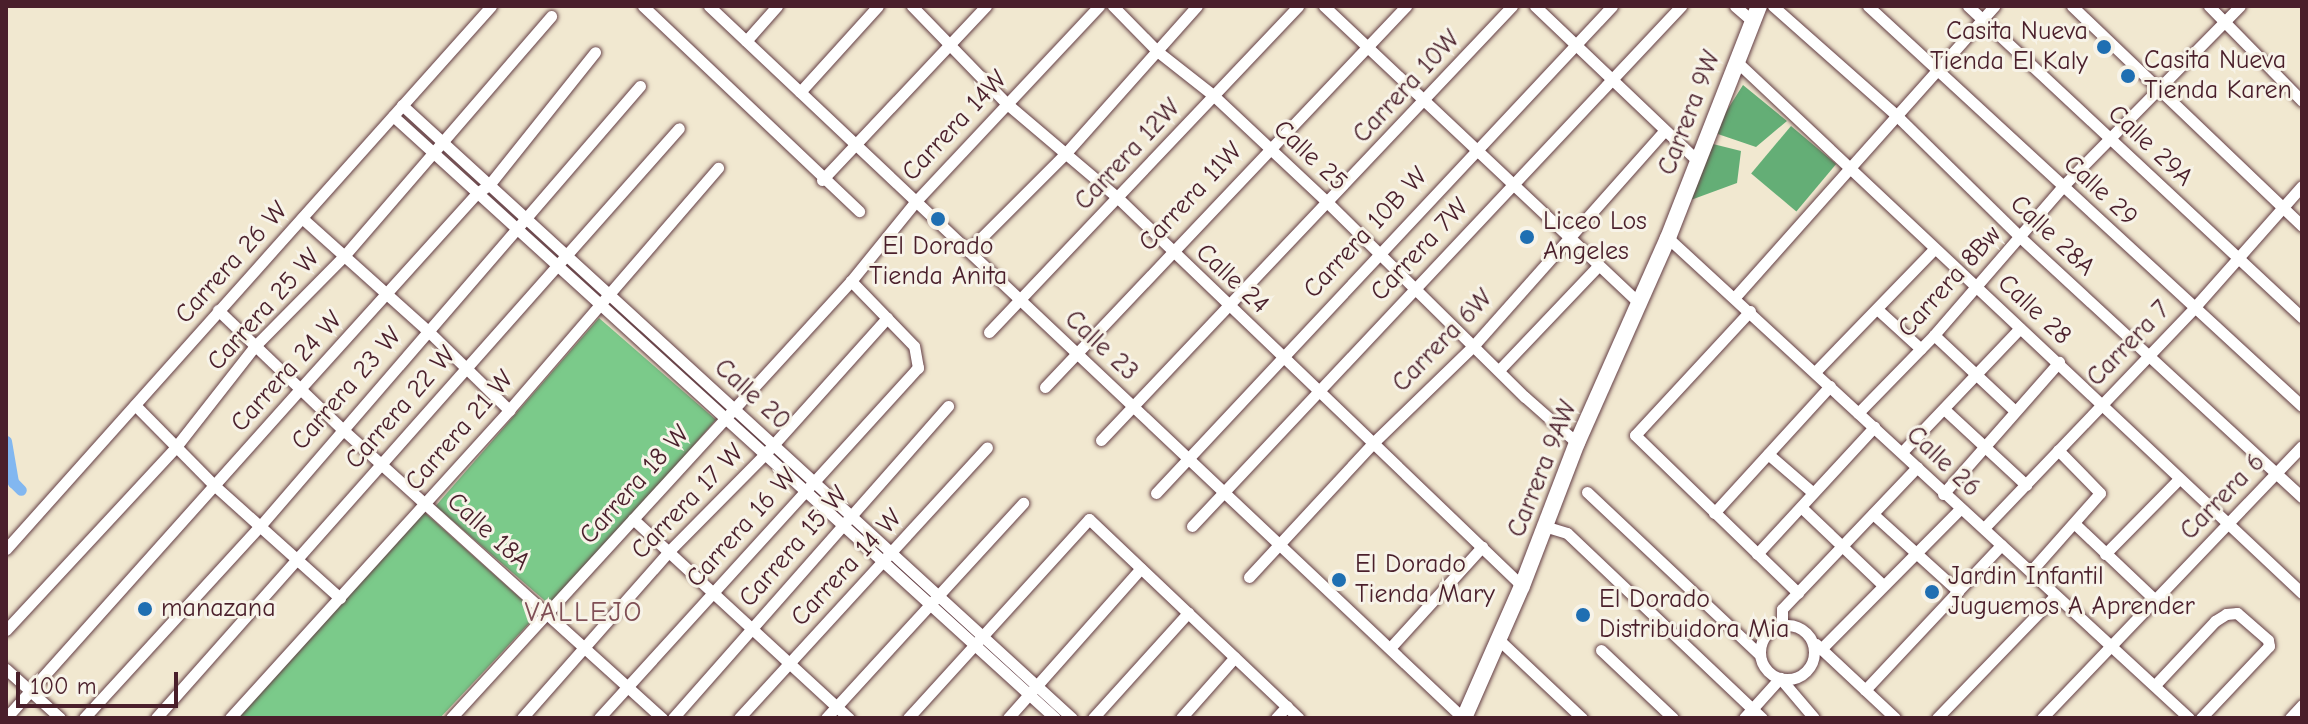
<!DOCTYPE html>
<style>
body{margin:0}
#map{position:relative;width:2308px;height:724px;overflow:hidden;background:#f1e8d0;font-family:"Comic Neue",sans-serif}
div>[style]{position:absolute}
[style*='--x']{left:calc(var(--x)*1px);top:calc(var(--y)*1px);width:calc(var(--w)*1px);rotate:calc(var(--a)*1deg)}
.green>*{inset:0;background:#7bca8a;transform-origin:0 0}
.forest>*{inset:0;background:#64ae76;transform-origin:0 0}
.canal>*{height:11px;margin:-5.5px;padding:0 5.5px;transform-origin:5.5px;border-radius:5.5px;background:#82b7f0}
.roads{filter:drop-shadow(0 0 2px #633d44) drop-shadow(0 0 2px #633d44)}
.minor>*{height:11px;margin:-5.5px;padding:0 5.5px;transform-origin:5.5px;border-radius:5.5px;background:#fff}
.minor>.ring{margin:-5.5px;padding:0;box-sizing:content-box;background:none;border:11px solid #fff;border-radius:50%}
.secondary>*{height:16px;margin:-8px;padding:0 8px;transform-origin:8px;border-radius:8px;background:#fff}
.dots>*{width:22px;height:22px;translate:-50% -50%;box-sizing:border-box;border:4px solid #f7f3e8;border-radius:50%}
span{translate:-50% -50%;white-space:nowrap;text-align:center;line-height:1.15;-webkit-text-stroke:6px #f7f3e8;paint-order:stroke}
.poi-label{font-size:26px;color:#4a1f2b}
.right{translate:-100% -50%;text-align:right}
.left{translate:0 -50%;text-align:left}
.street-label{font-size:26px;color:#4a1f2b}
.neighbourhood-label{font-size:28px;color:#804f56;letter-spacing:2px}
.frame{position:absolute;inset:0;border:8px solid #4a1f2b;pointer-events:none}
.scale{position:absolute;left:16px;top:672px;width:162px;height:36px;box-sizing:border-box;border:4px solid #4a1f2b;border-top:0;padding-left:10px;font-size:24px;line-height:28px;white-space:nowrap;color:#4a1f2b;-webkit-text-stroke:6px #f7f3e8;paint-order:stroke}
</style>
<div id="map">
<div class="green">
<div style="left:599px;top:318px;width:155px;height:249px;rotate:41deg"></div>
<div style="clip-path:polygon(423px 511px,538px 614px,440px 718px,236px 718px)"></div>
</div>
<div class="forest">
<div style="clip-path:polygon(1743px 85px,1787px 121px,1756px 147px,1709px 131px,1717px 126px)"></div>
<div style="left:1791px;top:126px;width:59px;height:62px;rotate:40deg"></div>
<div style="clip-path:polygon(1713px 144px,1741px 151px,1737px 183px,1688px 201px)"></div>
</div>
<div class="canal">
<div style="--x:6;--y:441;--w:42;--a:80.3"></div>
<div style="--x:13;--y:482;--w:11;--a:45"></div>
</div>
<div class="roads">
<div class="minor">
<div style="--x:643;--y:6;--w:298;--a:43.5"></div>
<div style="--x:709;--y:6;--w:1037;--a:43.36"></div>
<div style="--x:912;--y:6;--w:135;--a:45.9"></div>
<div style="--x:1006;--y:103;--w:147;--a:40.3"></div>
<div style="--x:1118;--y:198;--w:560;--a:43.84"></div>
<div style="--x:1113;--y:6;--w:63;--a:45.6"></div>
<div style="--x:1157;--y:51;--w:71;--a:38.2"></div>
<div style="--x:1213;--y:95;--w:159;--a:43.2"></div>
<div style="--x:1329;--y:204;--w:275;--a:44.6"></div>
<div style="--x:1525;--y:397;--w:69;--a:41.5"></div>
<div style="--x:1324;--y:6;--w:434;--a:43.3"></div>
<div style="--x:1535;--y:6;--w:225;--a:43.6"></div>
<div style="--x:1735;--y:6;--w:23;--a:41"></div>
<div style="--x:1773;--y:6;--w:163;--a:41.5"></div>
<div style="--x:1895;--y:114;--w:175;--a:44.5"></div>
<div style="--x:2020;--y:237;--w:384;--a:42.7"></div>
<div style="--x:1868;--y:6;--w:590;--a:42.67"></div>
<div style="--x:1968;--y:6;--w:457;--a:43"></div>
<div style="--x:2072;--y:6;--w:318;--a:43.7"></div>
<div style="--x:2209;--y:6;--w:133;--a:45.6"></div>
<div style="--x:746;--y:41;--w:47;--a:-48.5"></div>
<div style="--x:1736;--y:61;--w:777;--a:43.23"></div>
<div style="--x:800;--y:92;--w:116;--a:-47.8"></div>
<div style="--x:402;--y:105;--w:908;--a:42.46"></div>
<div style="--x:393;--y:116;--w:895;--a:42.28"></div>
<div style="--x:822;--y:180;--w:239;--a:-46.7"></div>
<div style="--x:302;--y:218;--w:168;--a:41.9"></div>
<div style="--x:427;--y:330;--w:115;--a:44.3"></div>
<div style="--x:1668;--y:238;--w:708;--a:42.65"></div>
<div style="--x:968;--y:251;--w:137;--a:-45"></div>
<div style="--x:1065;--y:154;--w:198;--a:-48.3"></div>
<div style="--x:1735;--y:297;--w:390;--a:-48.3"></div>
<div style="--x:1877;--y:309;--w:59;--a:42.3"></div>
<div style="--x:218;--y:310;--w:170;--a:43.8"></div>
<div style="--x:341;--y:428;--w:433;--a:42.1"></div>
<div style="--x:1750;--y:311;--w:169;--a:132.8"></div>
<div style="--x:1635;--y:435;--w:227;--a:44.1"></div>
<div style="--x:989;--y:332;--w:449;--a:-46.5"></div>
<div style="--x:1934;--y:335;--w:111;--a:43.2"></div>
<div style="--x:1500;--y:369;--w:142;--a:-46.4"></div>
<div style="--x:1815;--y:372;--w:171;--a:-45.9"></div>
<div style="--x:1045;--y:387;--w:525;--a:-46.54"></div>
<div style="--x:135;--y:405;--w:114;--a:45.4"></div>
<div style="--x:215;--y:486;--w:168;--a:41.9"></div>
<div style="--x:1944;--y:409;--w:112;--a:42.8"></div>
<div style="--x:1858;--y:413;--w:109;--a:-45.7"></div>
<div style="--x:1934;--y:335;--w:197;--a:-49.1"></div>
<div style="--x:2063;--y:186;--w:252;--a:-45.5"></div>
<div style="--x:1101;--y:440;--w:598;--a:-46.56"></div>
<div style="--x:1902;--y:452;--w:171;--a:-46.4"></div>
<div style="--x:1768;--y:454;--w:58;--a:40.8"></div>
<div style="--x:1587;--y:492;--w:236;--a:43.3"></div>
<div style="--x:1156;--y:493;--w:667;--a:-46.88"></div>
<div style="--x:1943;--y:494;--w:176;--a:-48.7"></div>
<div style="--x:1801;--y:507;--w:113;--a:43.6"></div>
<div style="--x:1714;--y:513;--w:172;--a:-47.6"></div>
<div style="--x:1873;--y:514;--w:115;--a:42.2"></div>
<div style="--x:633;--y:519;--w:294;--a:42.7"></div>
<div style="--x:2075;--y:524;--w:109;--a:43.5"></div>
<div style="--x:1192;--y:526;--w:714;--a:-46.76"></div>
<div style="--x:1544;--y:526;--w:24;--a:17"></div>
<div style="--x:1567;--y:533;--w:269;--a:43.5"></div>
<div style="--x:1984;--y:528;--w:303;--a:-46.3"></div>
<div style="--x:2193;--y:309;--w:164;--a:-48.5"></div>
<div style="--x:6;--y:549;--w:728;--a:-48.23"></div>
<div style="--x:1757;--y:554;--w:173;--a:-47.3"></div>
<div style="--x:2105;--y:554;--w:104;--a:-45.4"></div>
<div style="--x:2031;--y:571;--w:104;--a:-48.5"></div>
<div style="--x:2100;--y:493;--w:60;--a:-134.3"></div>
<div style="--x:1249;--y:577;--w:183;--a:-47.2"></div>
<div style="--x:1373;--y:443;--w:142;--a:-44.1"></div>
<div style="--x:1475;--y:344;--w:285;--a:-48.4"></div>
<div class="ring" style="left:1760px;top:625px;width:43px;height:43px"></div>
<div style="--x:1782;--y:625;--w:16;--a:-90"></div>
<div style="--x:1782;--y:609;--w:196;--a:-46.4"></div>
<div style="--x:6;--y:630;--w:248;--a:-47.1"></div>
<div style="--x:175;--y:448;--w:130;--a:-51.9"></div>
<div style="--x:255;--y:346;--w:127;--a:-45.3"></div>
<div style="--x:344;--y:256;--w:317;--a:-49.2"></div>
<div style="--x:1497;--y:638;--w:117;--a:43.3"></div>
<div style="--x:1816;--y:644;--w:108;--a:43.1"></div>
<div style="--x:1390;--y:648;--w:137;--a:-47.7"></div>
<div style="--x:1821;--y:649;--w:197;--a:-45.2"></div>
<div style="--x:1601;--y:650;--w:99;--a:43.4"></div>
<div style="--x:6;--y:669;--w:73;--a:42.2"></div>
<div style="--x:2155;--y:685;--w:88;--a:-46.8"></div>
<div style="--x:2215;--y:621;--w:13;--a:-32"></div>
<div style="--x:2226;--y:614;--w:11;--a:-5"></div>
<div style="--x:2237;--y:613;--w:41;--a:41.1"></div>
<div style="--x:2268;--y:640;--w:6;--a:81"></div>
<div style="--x:2269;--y:646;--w:99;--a:133.4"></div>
<div style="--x:1865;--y:690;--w:199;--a:-46.8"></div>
<div style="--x:6;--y:718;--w:440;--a:-48.2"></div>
<div style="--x:299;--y:390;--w:266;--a:-47.9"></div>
<div style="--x:477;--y:193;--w:14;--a:-34"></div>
<div style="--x:489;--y:185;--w:170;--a:-51.4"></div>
<div style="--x:84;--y:718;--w:262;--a:-47.5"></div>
<div style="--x:261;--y:525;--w:580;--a:-49.2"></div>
<div style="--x:156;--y:718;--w:788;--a:-48.44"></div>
<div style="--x:230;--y:718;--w:416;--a:-47.8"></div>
<div style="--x:509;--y:410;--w:320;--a:-49.2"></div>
<div style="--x:451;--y:718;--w:592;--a:-47.53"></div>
<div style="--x:851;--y:281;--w:103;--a:-50.9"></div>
<div style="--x:916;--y:201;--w:267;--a:-46.8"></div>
<div style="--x:522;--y:718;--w:222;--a:-48.6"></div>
<div style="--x:669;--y:551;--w:136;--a:-45.3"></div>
<div style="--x:765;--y:454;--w:183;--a:-48.1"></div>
<div style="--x:599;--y:718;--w:474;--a:-47.7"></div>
<div style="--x:918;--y:368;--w:22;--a:-100"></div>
<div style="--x:914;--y:346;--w:91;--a:-134.1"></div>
<div style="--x:673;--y:718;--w:416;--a:-48.6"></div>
<div style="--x:739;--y:718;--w:367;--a:-47.5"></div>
<div style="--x:826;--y:718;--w:292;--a:-47.5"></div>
<div style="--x:908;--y:718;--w:269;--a:-47.7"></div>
<div style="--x:1089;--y:519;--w:289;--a:43.5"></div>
<div style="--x:1008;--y:718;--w:200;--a:-48.4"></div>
<div style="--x:1093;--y:718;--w:142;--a:-47.9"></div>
<div style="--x:1181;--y:718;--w:81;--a:-48.5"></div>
<div style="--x:1276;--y:718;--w:16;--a:-47"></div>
<div style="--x:1744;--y:718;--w:54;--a:-48"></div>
<div style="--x:1780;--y:678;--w:52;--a:49.6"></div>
<div style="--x:1937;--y:718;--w:170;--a:-46"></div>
<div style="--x:2042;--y:718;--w:376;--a:-46.3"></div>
<div style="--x:2290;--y:718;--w:18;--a:-47"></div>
</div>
<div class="secondary">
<div style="--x:1464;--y:718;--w:144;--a:-66.3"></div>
<div style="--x:1522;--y:586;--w:153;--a:-69"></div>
<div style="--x:1577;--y:443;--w:224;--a:-66.1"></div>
<div style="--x:1668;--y:238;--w:249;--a:-68.6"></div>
</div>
</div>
<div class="dots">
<div style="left:2104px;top:47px;background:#1f6fb2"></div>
<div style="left:2128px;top:76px;background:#1f6fb2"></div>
<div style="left:938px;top:219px;background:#1f6fb2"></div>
<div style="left:1527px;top:237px;background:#1f6fb2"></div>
<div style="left:1339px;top:580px;background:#1f6fb2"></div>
<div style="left:1932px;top:592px;background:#1f6fb2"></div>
<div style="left:145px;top:609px;background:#1f6fb2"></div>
<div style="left:1583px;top:615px;background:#1f6fb2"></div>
</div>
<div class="poi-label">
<span class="right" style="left:2088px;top:47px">Casita Nueva<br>Tienda El Kaly</span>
<span class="left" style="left:2144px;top:76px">Casita Nueva<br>Tienda Karen</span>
<span class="left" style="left:1543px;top:237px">Liceo Los<br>Angeles</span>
<span style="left:938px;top:262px">El Dorado<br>Tienda Anita</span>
<span class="left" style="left:1355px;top:580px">El Dorado<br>Tienda Mary</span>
<span class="left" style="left:1948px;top:592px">Jardin Infantil<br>Juguemos A Aprender</span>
<span class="left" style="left:1599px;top:615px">El Dorado<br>Distribuidora Mia</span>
<span class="left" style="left:161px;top:609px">manazana</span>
</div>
<div class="street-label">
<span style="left:1407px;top:87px;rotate:-47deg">Carrera 10W</span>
<span style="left:1690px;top:113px;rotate:-69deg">Carrera 9W</span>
<span style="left:955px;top:126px;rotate:-47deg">Carrera 14W</span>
<span style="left:2150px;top:146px;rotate:43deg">Calle 29A</span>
<span style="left:1128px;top:155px;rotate:-47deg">Carrera 12W</span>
<span style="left:1310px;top:156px;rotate:43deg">Calle 25</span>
<span style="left:2100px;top:191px;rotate:43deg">Calle 29</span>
<span style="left:1191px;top:197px;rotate:-47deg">Carrera 11W</span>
<span style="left:1366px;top:233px;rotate:-47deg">Carrera 10B W</span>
<span style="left:2052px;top:236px;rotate:43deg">Calle 28A</span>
<span style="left:1420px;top:250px;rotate:-47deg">Carrera 7W</span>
<span style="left:232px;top:263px;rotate:-48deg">Carrera 26 W</span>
<span style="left:1232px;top:279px;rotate:43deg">Calle 24</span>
<span style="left:1950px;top:282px;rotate:-48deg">Carrera 8Bw</span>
<span style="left:264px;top:310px;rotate:-48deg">Carrera 25 W</span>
<span style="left:2034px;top:310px;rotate:43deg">Calle 28</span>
<span style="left:1443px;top:341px;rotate:-46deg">Carrera 6W</span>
<span style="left:2129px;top:344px;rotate:-46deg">Carrera 7</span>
<span style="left:1101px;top:346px;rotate:43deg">Calle 23</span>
<span style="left:287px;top:372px;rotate:-48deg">Carrera 24 W</span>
<span style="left:347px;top:389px;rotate:-49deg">Carrera 23 W</span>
<span style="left:752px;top:395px;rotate:42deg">Calle 20</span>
<span style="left:401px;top:408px;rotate:-49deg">Carrera 22 W</span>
<span style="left:460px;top:431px;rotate:-49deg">Carrera 21 W</span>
<span style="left:1943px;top:462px;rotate:43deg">Calle 26</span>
<span style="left:1543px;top:469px;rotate:-68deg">Carrera 9AW</span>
<span style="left:635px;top:485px;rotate:-48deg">Carrera 18 W</span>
<span style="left:2223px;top:497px;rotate:-46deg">Carrera 6</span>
<span style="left:688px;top:502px;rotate:-46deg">Carrera 17 W</span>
<span style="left:742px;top:528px;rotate:-48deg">Carrera 16 W</span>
<span style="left:488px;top:532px;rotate:42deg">Calle 18A</span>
<span style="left:794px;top:547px;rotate:-49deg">Carrera 15 W</span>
<span style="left:847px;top:568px;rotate:-47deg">Carrera 14 W</span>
</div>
<div class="neighbourhood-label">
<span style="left:584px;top:612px">VALLEJO</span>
</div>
<div class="frame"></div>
<div class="scale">100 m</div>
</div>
